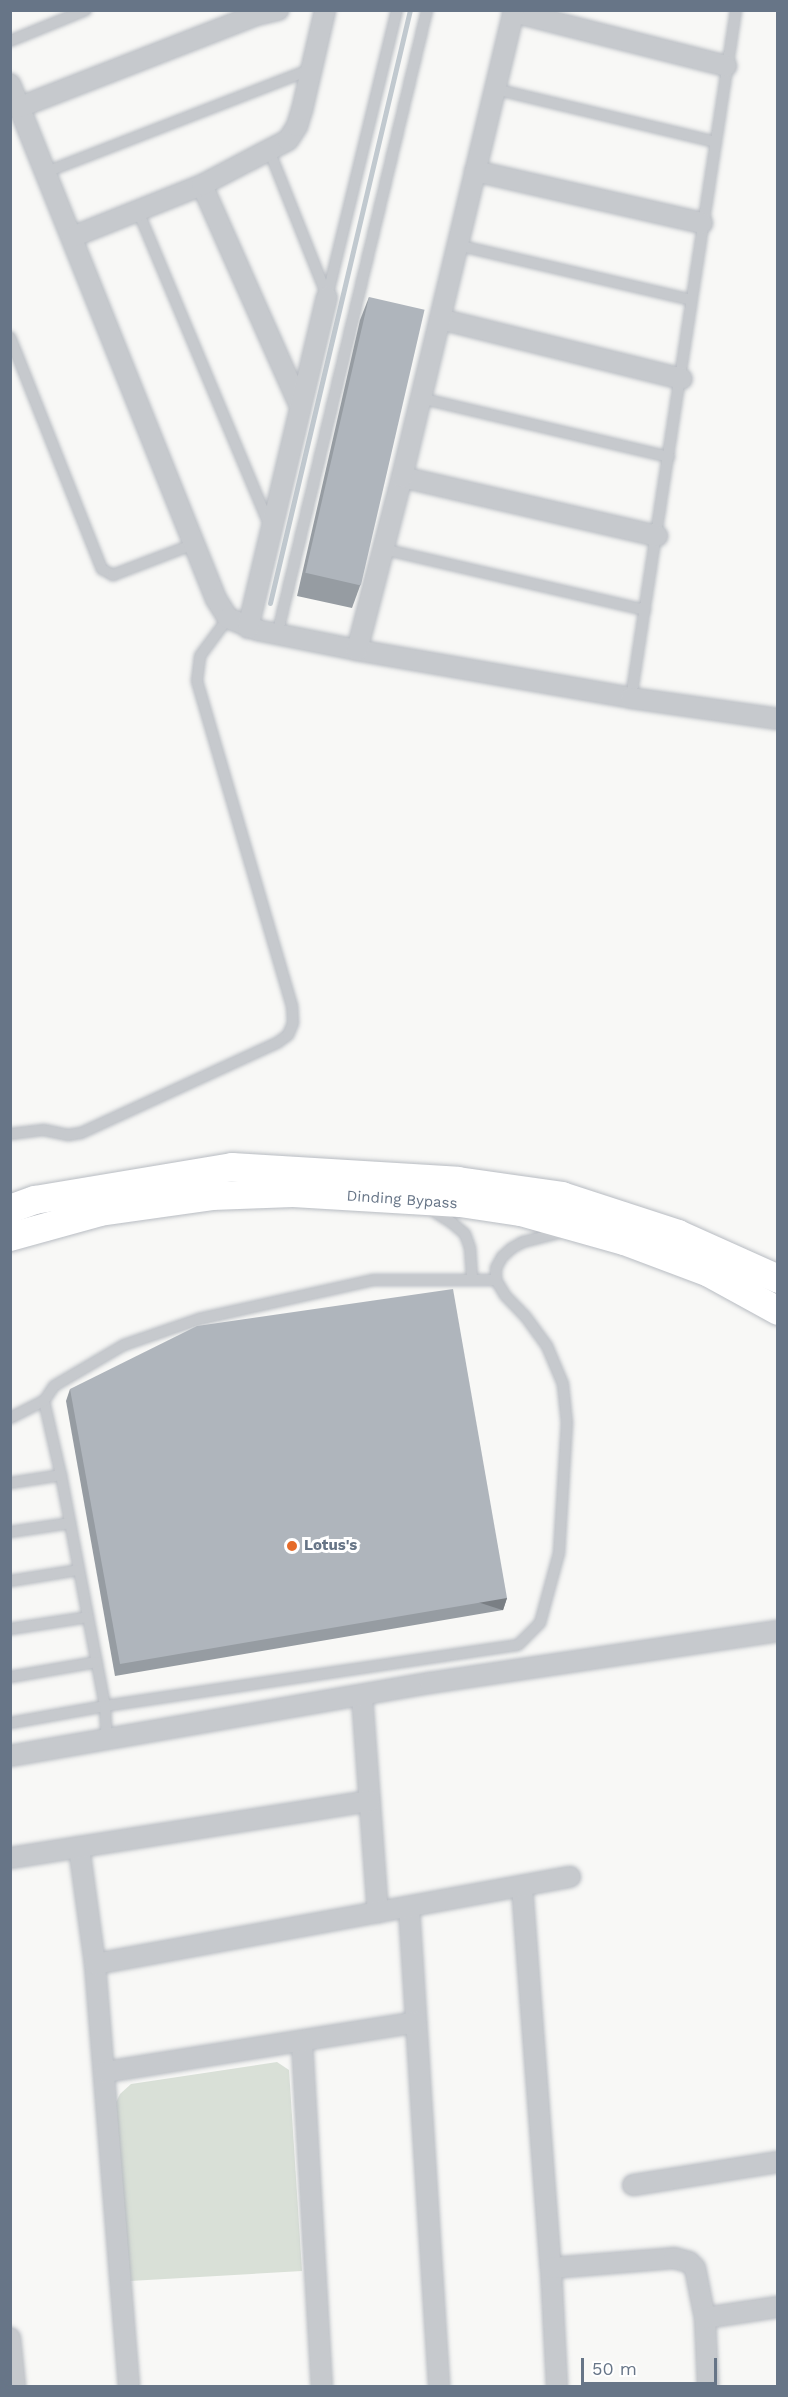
<!DOCTYPE html>
<style>
body{margin:0}
#map{position:relative;width:788px;height:2397px;overflow:hidden;background:#f8f8f6;font-family:"Work Sans",sans-serif}
div>[style]{position:absolute}
[style*='--x']{left:calc(var(--x)*1px);top:calc(var(--y)*1px);width:calc(var(--w)*1px);rotate:calc(var(--a)*1deg)}
.green>*{inset:0;background:#d9e0d7}
.stream>*{height:5px;margin:-2.5px;padding:0 2.5px;transform-origin:2.5px;border-radius:2.5px;background:#c1c9cf}
.roads{filter:drop-shadow(0 0 2px #b8bcc2) drop-shadow(0 0 2px #b8bcc2)}
.service>*{height:10px;margin:-5px;padding:0 5px;transform-origin:5px;border-radius:5px;background:#c6c9cd}
.minor>*{height:20px;margin:-10px;padding:0 10px;transform-origin:10px;border-radius:10px;background:#c6c9cd}
.secondary>*{height:28px;margin:-14px;padding:0 14px;transform-origin:14px;border-radius:14px;background:#fff}
.wall>*{inset:0;background:#969ca2}
.shaded-wall>*{inset:0;background:#7a7f84;transform-origin:0 0}
.building>*{inset:0;background:#afb5bc;transform-origin:0 0}
.dots>*{width:16px;height:16px;translate:-50% -50%;box-sizing:border-box;border:3px solid #fff;border-radius:50%}
span{translate:-50% -50%;white-space:nowrap;text-align:center;line-height:1.15;-webkit-text-stroke:6px #fff;paint-order:stroke}
.street-label{font-size:15px;color:#677587}
.poi-label{font-size:15px;color:#677587;font-weight:700}
.left{translate:0 -50%;text-align:left}
.frame{position:absolute;inset:0;border:12px solid #677587;pointer-events:none}
.scale{position:absolute;left:581px;top:2358px;width:136px;height:27px;box-sizing:border-box;border:3px solid #677587;border-top:0;padding-left:8px;font-size:18px;line-height:21px;white-space:nowrap;color:#677587;-webkit-text-stroke:4px #fff;paint-order:stroke}
</style>
<div id="map">
<div class="green">
<div style="clip-path:polygon(277px 2062px,289px 2070px,302px 2271px,130px 2281px,115px 2104px,120px 2094px,131px 2084px)"></div>
</div>
<div class="stream">
<div style="--x:270;--y:603;--w:609;--a:-76.72"></div>
</div>
<div class="roads">
<div class="service">
<div style="--x:10;--y:41;--w:82;--a:-22.2"></div>
<div style="--x:495;--y:89;--w:226;--a:13.5"></div>
<div style="--x:269;--y:150;--w:157;--a:68.3"></div>
<div style="--x:46;--y:172;--w:284;--a:-21.2"></div>
<div style="--x:138;--y:211;--w:342;--a:67.3"></div>
<div style="--x:457;--y:245;--w:241;--a:13.2"></div>
<div style="--x:327;--y:297;--w:295;--a:-76.3"></div>
<div style="--x:10;--y:337;--w:250;--a:68.4"></div>
<div style="--x:102;--y:569;--w:13;--a:29"></div>
<div style="--x:113;--y:575;--w:87;--a:-20.9"></div>
<div style="--x:420;--y:398;--w:256;--a:13.3"></div>
<div style="--x:383;--y:549;--w:269;--a:13.1"></div>
<div style="--x:277;--y:635;--w:643;--a:-76.5"></div>
<div style="--x:631;--y:698;--w:696;--a:-81.32"></div>
<div style="--x:10;--y:1134;--w:34;--a:-7"></div>
<div style="--x:44;--y:1130;--w:25;--a:12"></div>
<div style="--x:68;--y:1135;--w:13;--a:-9"></div>
<div style="--x:81;--y:1133;--w:216;--a:-24.7"></div>
<div style="--x:277;--y:1043;--w:14;--a:-36"></div>
<div style="--x:288;--y:1035;--w:13;--a:-67"></div>
<div style="--x:293;--y:1023;--w:17;--a:-93"></div>
<div style="--x:292;--y:1006;--w:339;--a:-106.3"></div>
<div style="--x:197;--y:681;--w:25;--a:-83"></div>
<div style="--x:200;--y:656;--w:47;--a:-53.6"></div>
<div style="--x:430;--y:1209;--w:26;--a:32"></div>
<div style="--x:452;--y:1223;--w:17;--a:40"></div>
<div style="--x:465;--y:1234;--w:15;--a:70"></div>
<div style="--x:470;--y:1248;--w:32;--a:86"></div>
<div style="--x:44;--y:1401;--w:76;--a:77.1"></div>
<div style="--x:61;--y:1475;--w:235;--a:79.2"></div>
<div style="--x:105;--y:1706;--w:417;--a:-8.4"></div>
<div style="--x:518;--y:1645;--w:31;--a:-45"></div>
<div style="--x:540;--y:1623;--w:73;--a:-74.8"></div>
<div style="--x:559;--y:1553;--w:130;--a:-86.5"></div>
<div style="--x:567;--y:1423;--w:39;--a:-96"></div>
<div style="--x:563;--y:1384;--w:41;--a:-112.8"></div>
<div style="--x:547;--y:1346;--w:37;--a:-126"></div>
<div style="--x:525;--y:1316;--w:29;--a:-134"></div>
<div style="--x:505;--y:1295;--w:17;--a:-121"></div>
<div style="--x:496;--y:1280;--w:12;--a:-90"></div>
<div style="--x:496;--y:1268;--w:13;--a:-61"></div>
<div style="--x:502;--y:1257;--w:13;--a:-42"></div>
<div style="--x:512;--y:1248;--w:13;--a:-29"></div>
<div style="--x:523;--y:1242;--w:40;--a:-14.4"></div>
<div style="--x:10;--y:1418;--w:38;--a:-27"></div>
<div style="--x:44;--y:1401;--w:18;--a:-56"></div>
<div style="--x:54;--y:1386;--w:81;--a:-30.4"></div>
<div style="--x:124;--y:1345;--w:79;--a:-19.1"></div>
<div style="--x:199;--y:1319;--w:178;--a:-12.6"></div>
<div style="--x:373;--y:1280;--w:123;--a:0"></div>
<div style="--x:10;--y:1483;--w:52;--a:-8.9"></div>
<div style="--x:10;--y:1532;--w:61;--a:-8.5"></div>
<div style="--x:10;--y:1581;--w:70;--a:-9.1"></div>
<div style="--x:10;--y:1629;--w:79;--a:-8.7"></div>
<div style="--x:10;--y:1677;--w:88;--a:-9.8"></div>
<div style="--x:10;--y:1723;--w:97;--a:-10.1"></div>
<div style="--x:105;--y:1706;--w:33;--a:87"></div>
</div>
<div class="minor">
<div style="--x:513;--y:12;--w:220;--a:14.2"></div>
<div style="--x:10;--y:84;--w:555;--a:68.2"></div>
<div style="--x:216;--y:599;--w:22;--a:58"></div>
<div style="--x:228;--y:618;--w:31;--a:22"></div>
<div style="--x:257;--y:630;--w:102;--a:11.3"></div>
<div style="--x:357;--y:650;--w:278;--a:9.9"></div>
<div style="--x:631;--y:698;--w:148;--a:8.1"></div>
<div style="--x:20;--y:107;--w:253;--a:-21.3"></div>
<div style="--x:256;--y:15;--w:23;--a:-13"></div>
<div style="--x:475;--y:171;--w:233;--a:12.9"></div>
<div style="--x:202;--y:185;--w:240;--a:66.1"></div>
<div style="--x:72;--y:237;--w:140;--a:-21.8"></div>
<div style="--x:202;--y:185;--w:97;--a:-27.6"></div>
<div style="--x:288;--y:140;--w:17;--a:-57"></div>
<div style="--x:297;--y:126;--w:17;--a:-73"></div>
<div style="--x:302;--y:110;--w:103;--a:-77"></div>
<div style="--x:440;--y:319;--w:249;--a:13.9"></div>
<div style="--x:402;--y:477;--w:262;--a:13"></div>
<div style="--x:248;--y:628;--w:340;--a:-76.6"></div>
<div style="--x:357;--y:650;--w:179;--a:-75.4"></div>
<div style="--x:402;--y:477;--w:480;--a:-76.5"></div>
<div style="--x:362;--y:1696;--w:217;--a:85.8"></div>
<div style="--x:10;--y:1756;--w:426;--a:-9.9"></div>
<div style="--x:430;--y:1683;--w:352;--a:-8.5"></div>
<div style="--x:79;--y:1847;--w:118;--a:82.2"></div>
<div style="--x:95;--y:1964;--w:423;--a:85.4"></div>
<div style="--x:10;--y:1858;--w:364;--a:-9"></div>
<div style="--x:522;--y:1886;--w:383;--a:85.7"></div>
<div style="--x:551;--y:2268;--w:118;--a:87.1"></div>
<div style="--x:409;--y:1907;--w:480;--a:86.4"></div>
<div style="--x:95;--y:1964;--w:483;--a:-10.4"></div>
<div style="--x:302;--y:2042;--w:345;--a:86.7"></div>
<div style="--x:105;--y:2072;--w:315;--a:-9.1"></div>
<div style="--x:633;--y:2185;--w:147;--a:-9"></div>
<div style="--x:551;--y:2268;--w:123;--a:-4.6"></div>
<div style="--x:674;--y:2258;--w:16;--a:15"></div>
<div style="--x:689;--y:2262;--w:8;--a:45"></div>
<div style="--x:695;--y:2268;--w:51;--a:78.7"></div>
<div style="--x:705;--y:2318;--w:68;--a:87.5"></div>
<div style="--x:705;--y:2318;--w:74;--a:-8.6"></div>
<div style="--x:10;--y:2338;--w:48;--a:84.1"></div>
</div>
<div class="secondary">
<div style="--x:10;--y:1209;--w:27;--a:-20"></div>
<div style="--x:35;--y:1200;--w:200;--a:-9.5"></div>
<div style="--x:232;--y:1167;--w:226;--a:3.5"></div>
<div style="--x:458;--y:1181;--w:105;--a:8.2"></div>
<div style="--x:562;--y:1196;--w:122;--a:18.1"></div>
<div style="--x:678;--y:1234;--w:110;--a:24.2"></div>
<div style="--x:10;--y:1237;--w:93;--a:-15.5"></div>
<div style="--x:100;--y:1212;--w:113;--a:-8.1"></div>
<div style="--x:212;--y:1196;--w:81;--a:-2.1"></div>
<div style="--x:293;--y:1193;--w:167;--a:3.4"></div>
<div style="--x:460;--y:1203;--w:62;--a:8.4"></div>
<div style="--x:521;--y:1212;--w:107;--a:15.7"></div>
<div style="--x:624;--y:1241;--w:91;--a:20.6"></div>
<div style="--x:709;--y:1273;--w:79;--a:28.8"></div>
</div>
</div>
<div class="wall">
<div style="clip-path:polygon(369px 297px,360px 586px,352px 608px,297px 596px,360px 320px)"></div>
<div style="clip-path:polygon(70px 1389px,507px 1598px,503px 1610px,115px 1676px,66px 1401px)"></div>
</div>
<div class="shaded-wall">
<div style="left:507px;top:1598px;width:13px;height:393px;rotate:108deg"></div>
</div>
<div class="building">
<div style="left:369px;top:297px;width:57px;height:283px;rotate:13deg"></div>
<div style="clip-path:polygon(453px 1289px,507px 1598px,120px 1664px,70px 1389px,197px 1326px)"></div>
</div>
<div class="dots">
<div style="left:292px;top:1546px;background:#e56b29"></div>
</div>
<div class="street-label">
<span style="left:402px;top:1200px;rotate:4deg">Dinding Bypass</span>
</div>
<div class="poi-label">
<span class="left" style="left:304px;top:1546px">Lotus's</span>
</div>
<div class="frame"></div>
<div class="scale">50 m</div>
</div>
